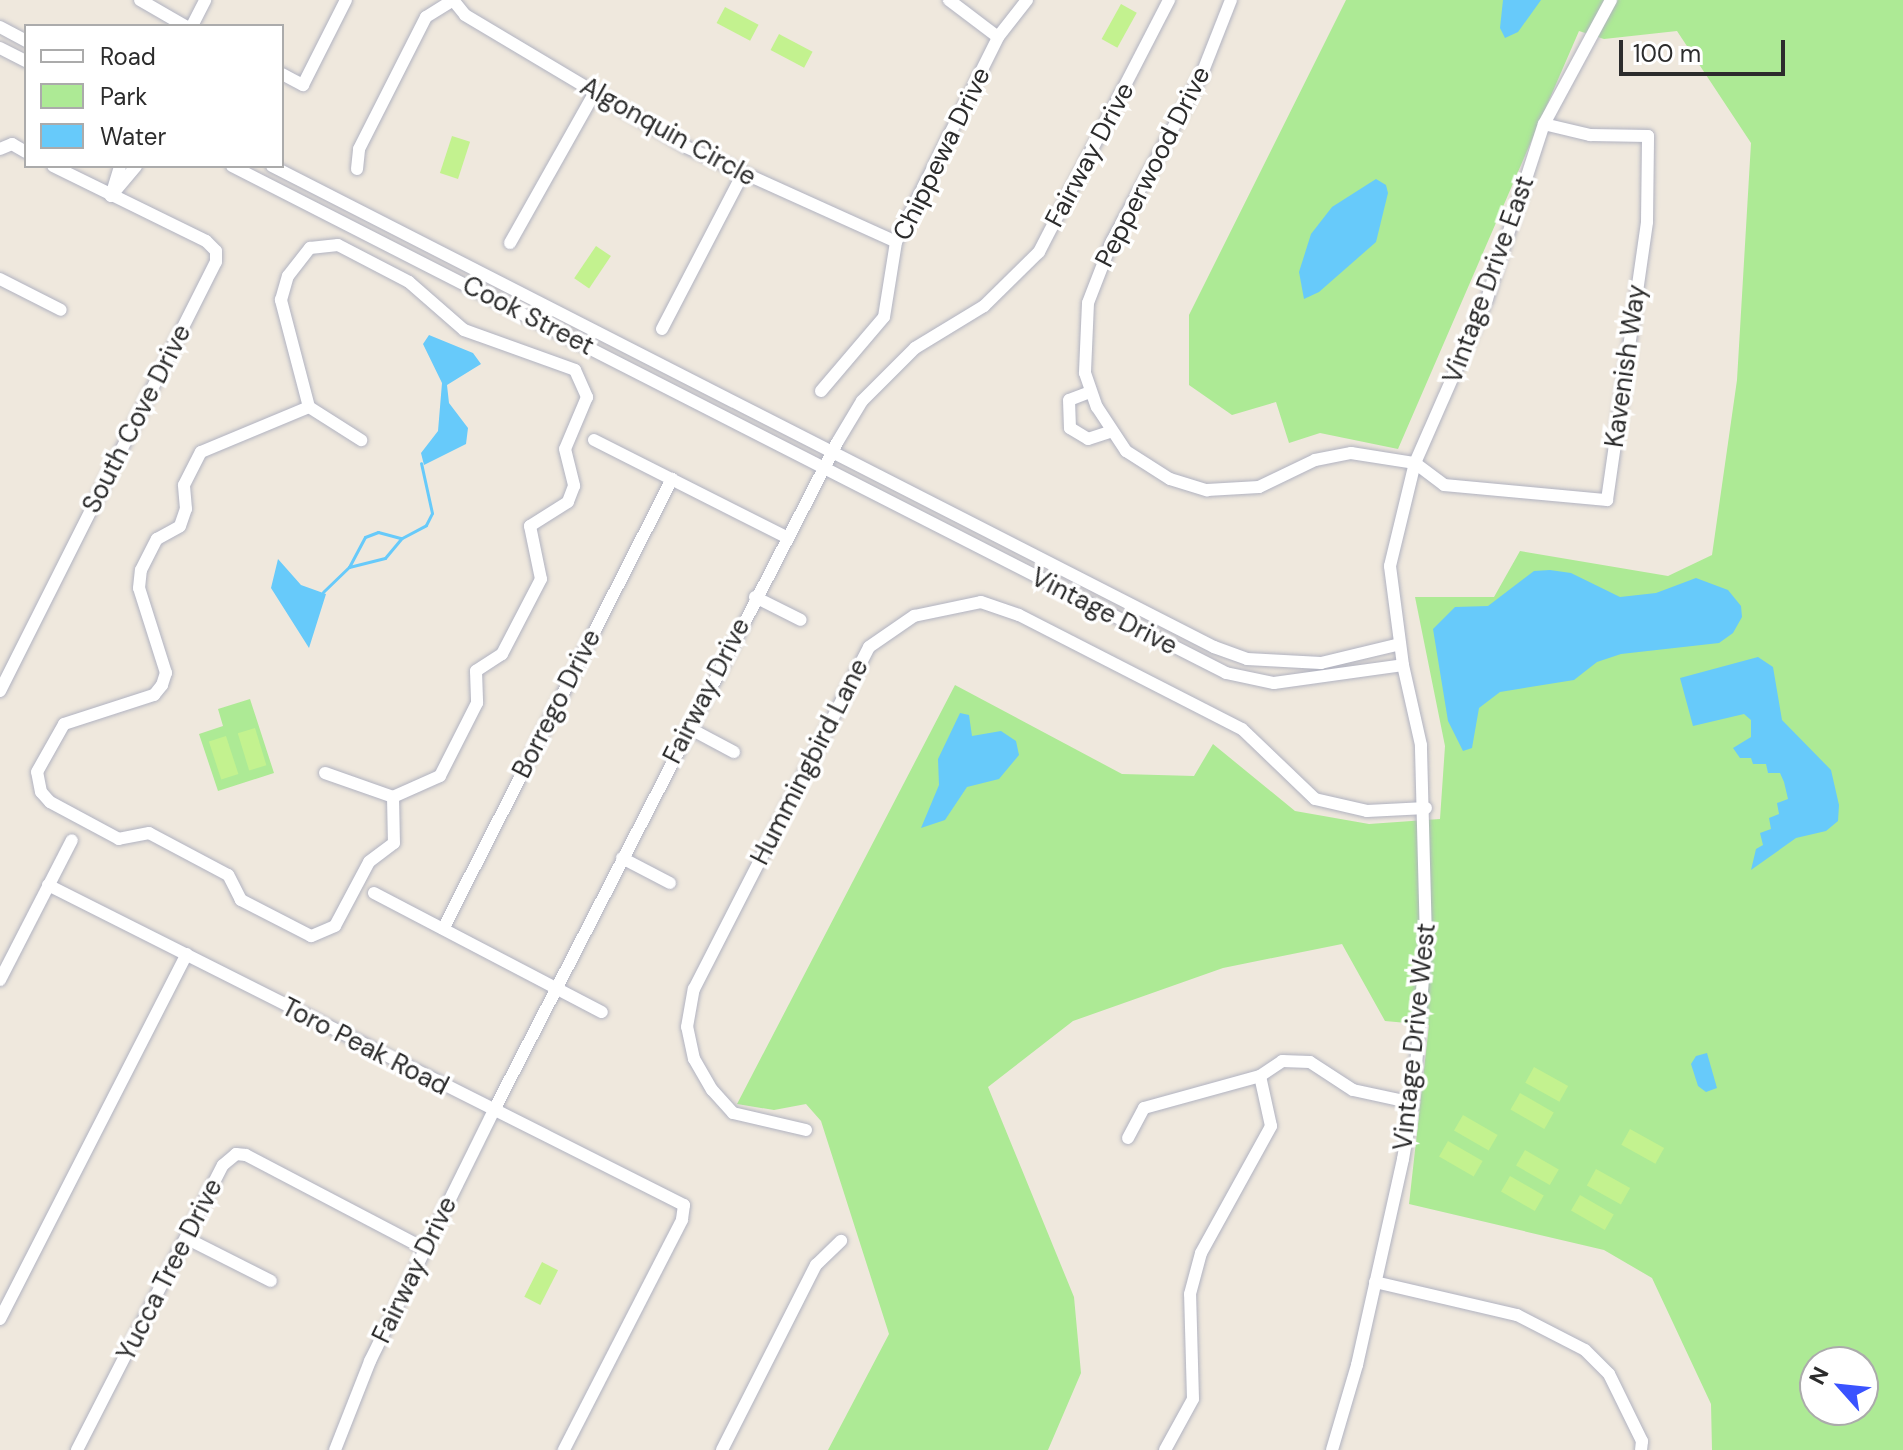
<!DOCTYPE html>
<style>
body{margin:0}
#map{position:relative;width:1903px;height:1450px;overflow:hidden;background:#efe8dd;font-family:"DM Sans",sans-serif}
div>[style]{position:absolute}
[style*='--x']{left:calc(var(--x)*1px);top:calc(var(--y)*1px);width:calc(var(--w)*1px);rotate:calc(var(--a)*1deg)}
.green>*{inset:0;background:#adea95}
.pitch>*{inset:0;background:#c3f28f;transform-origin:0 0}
.water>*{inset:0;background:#67cafa}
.stream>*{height:3px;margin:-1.5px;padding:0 1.5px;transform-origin:1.5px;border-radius:1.5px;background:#67cafa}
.roads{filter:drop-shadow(0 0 2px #b1b3c1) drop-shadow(0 0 2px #b1b3c1)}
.minor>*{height:12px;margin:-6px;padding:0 6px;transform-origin:6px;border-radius:6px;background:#fff}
span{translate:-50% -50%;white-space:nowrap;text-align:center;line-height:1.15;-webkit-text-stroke:7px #fff;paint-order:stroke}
.street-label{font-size:26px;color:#2c2c2c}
.legend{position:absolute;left:24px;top:24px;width:260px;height:144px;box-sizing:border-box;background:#fff;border:2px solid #ababab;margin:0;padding:10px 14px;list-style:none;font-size:24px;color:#2c2c2c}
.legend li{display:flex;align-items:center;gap:16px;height:40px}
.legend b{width:40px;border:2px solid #ababab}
.north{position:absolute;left:1799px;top:1346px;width:80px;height:80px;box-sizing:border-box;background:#fff;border:2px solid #ababab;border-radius:50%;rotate:297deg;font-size:22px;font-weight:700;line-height:32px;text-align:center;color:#2c2c2c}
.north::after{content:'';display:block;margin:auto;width:28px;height:36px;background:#3a53ff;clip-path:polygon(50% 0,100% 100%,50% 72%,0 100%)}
.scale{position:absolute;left:1619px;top:40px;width:166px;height:36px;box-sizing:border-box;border:4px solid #2c2c2c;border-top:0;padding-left:10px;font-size:24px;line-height:28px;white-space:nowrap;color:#2c2c2c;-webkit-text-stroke:6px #fff;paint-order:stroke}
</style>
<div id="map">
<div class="green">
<div style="clip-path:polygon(evenodd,1346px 0,1903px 0,1903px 1450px,1712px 1450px,1711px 1404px,1652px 1278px,1604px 1250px,1409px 1204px,1429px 1025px,1385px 1021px,1342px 944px,1223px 968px,1073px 1021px,988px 1087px,1074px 1297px,1081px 1373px,1048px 1450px,828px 1450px,889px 1334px,821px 1121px,806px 1104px,774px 1110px,737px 1104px,955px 685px,1122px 774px,1194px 776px,1213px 744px,1295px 811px,1369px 824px,1440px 819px,1445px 746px,1415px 597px,1494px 597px,1520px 551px,1668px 576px,1712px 555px,1737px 380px,1751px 143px,1677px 31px,1604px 39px,1579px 31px,1398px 449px,1320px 433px,1289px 443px,1276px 402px,1232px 415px,1189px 385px,1189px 315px,1346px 0,1815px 1362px,1863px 1362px,1863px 1410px,1815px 1410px,1815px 1362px)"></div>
<div style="clip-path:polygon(250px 699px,274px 773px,218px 791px,199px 734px,223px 726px,218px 709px)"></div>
</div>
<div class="pitch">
<div style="left:1121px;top:4px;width:18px;height:40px;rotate:29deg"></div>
<div style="left:725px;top:7px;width:38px;height:18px;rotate:28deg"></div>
<div style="left:779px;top:34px;width:38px;height:18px;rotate:28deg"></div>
<div style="left:452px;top:136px;width:19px;height:39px;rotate:18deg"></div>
<div style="left:596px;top:246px;width:18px;height:39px;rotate:34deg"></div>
<div style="left:255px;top:728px;width:39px;height:18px;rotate:73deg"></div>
<div style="left:226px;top:736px;width:40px;height:18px;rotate:72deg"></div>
<div style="left:1534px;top:1067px;width:39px;height:18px;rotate:29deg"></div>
<div style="left:1520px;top:1093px;width:39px;height:19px;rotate:30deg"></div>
<div style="left:1463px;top:1115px;width:40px;height:18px;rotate:30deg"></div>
<div style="left:1630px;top:1129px;width:39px;height:18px;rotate:29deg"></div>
<div style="left:1448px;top:1141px;width:40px;height:18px;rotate:30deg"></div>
<div style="left:1525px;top:1150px;width:39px;height:18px;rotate:30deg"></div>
<div style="left:1596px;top:1169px;width:39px;height:19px;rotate:29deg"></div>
<div style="left:1510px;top:1176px;width:39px;height:18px;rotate:30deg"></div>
<div style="left:1580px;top:1195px;width:39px;height:18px;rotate:30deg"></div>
<div style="left:542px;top:1262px;width:18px;height:39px;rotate:27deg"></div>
</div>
<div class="water">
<div style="clip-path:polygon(1503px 0,1541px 0,1518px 32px,1505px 38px,1500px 28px)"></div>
<div style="clip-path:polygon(1376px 179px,1386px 185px,1388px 193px,1376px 242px,1319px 292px,1304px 299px,1299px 272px,1311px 234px,1332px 207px)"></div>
<div style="clip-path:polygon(429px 335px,473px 353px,481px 364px,447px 385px,449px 403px,468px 428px,466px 444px,424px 465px,421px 453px,438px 431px,442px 383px,423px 344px)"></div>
<div style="clip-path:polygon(278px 559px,301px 585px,326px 594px,309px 648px,271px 588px)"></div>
<div style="clip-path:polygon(1550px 570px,1571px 573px,1620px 597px,1656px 593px,1696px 578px,1728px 590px,1741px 606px,1742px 617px,1733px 633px,1719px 643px,1621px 654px,1597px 662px,1574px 680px,1500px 692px,1479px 708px,1472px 748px,1463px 751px,1448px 721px,1433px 629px,1455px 607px,1488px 606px,1534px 571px)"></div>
<div style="clip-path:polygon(1758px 657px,1773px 667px,1782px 720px,1831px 770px,1839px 805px,1838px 821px,1826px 831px,1796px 838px,1751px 870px,1756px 849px,1763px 845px,1760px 833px,1771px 829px,1769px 818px,1779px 814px,1777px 803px,1788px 799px,1784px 782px,1780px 773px,1768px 773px,1766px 764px,1753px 764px,1751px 758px,1740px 758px,1733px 748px,1751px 737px,1751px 720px,1744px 714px,1693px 726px,1680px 678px)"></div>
<div style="clip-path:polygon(960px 713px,969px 715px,972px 736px,1001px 731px,1016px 741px,1019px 755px,999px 779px,967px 787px,945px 820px,921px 828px,939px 785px,938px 759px)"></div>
<div style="clip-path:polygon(1707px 1053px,1717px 1088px,1706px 1092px,1698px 1086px,1691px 1064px,1696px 1056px)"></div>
</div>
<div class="stream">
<div style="--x:349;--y:567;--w:37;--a:-14"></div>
<div style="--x:385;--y:558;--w:26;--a:-50"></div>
<div style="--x:402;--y:538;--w:27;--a:-28"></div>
<div style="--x:426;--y:525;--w:13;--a:-63"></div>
<div style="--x:432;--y:513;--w:51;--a:-102.4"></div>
<div style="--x:323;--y:592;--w:36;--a:-44"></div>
<div style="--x:349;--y:567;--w:34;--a:-62"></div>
<div style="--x:365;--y:537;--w:14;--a:-21"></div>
<div style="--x:378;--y:532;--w:24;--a:15"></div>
</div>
<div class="roads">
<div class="minor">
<div style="--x:140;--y:0;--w:52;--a:30"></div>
<div style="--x:453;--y:0;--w:19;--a:51"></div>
<div style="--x:465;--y:15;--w:257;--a:30.8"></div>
<div style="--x:686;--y:147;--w:230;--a:24.3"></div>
<div style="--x:949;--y:0;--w:61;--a:37.1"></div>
<div style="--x:1231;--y:0;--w:82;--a:111.5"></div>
<div style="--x:1201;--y:76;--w:187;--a:118.3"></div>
<div style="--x:1112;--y:241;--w:66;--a:111.2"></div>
<div style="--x:1088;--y:303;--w:70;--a:92.5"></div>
<div style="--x:1085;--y:373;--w:36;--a:71"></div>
<div style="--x:1097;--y:407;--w:53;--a:56.6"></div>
<div style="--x:1126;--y:451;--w:52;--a:32.5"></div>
<div style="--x:1170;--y:479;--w:39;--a:17"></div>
<div style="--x:1207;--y:490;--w:52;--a:-3.3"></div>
<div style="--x:1259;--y:487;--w:62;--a:-25.7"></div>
<div style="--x:1315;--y:460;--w:37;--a:-11"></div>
<div style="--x:1351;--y:453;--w:65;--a:8.9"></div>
<div style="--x:1415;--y:463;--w:36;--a:37"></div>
<div style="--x:1444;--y:485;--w:164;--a:5.3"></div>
<div style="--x:1607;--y:500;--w:281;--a:-81.8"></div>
<div style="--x:1647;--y:222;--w:86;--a:-89.3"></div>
<div style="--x:1648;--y:136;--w:58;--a:-179"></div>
<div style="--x:1590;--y:135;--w:47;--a:-166.6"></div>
<div style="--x:192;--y:26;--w:29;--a:-63"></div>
<div style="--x:0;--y:27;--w:30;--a:28"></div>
<div style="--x:0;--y:48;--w:29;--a:27"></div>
<div style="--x:282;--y:74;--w:24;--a:28"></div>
<div style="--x:303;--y:85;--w:95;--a:-63.2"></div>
<div style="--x:0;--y:149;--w:13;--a:-23"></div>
<div style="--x:12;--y:144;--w:16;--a:30"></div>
<div style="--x:232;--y:166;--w:1116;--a:27.02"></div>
<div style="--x:1226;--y:673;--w:49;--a:11.8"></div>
<div style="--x:1274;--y:683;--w:130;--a:-7.9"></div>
<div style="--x:272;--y:166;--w:1058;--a:27.05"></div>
<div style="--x:1214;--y:647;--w:35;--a:20"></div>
<div style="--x:1247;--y:659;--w:74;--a:3.1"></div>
<div style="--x:1321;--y:663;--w:81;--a:-13.5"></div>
<div style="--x:357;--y:169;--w:20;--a:-84"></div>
<div style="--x:359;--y:149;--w:148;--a:-63.1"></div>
<div style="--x:426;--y:17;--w:32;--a:-32"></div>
<div style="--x:111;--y:196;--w:39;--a:-50"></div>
<div style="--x:111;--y:196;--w:31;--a:-73"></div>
<div style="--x:510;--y:243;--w:173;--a:-60.6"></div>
<div style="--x:338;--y:245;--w:80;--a:27.5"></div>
<div style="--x:409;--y:282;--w:73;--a:41.1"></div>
<div style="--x:464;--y:330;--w:118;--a:19.8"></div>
<div style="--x:575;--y:370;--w:30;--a:66"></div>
<div style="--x:587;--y:397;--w:56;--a:112.9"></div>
<div style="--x:565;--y:449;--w:38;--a:76"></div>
<div style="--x:574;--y:486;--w:17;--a:111"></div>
<div style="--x:568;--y:502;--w:45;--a:147.7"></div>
<div style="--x:530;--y:526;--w:54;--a:78.3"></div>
<div style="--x:541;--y:579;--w:85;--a:117.5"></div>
<div style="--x:502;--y:654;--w:31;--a:147"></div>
<div style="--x:476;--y:671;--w:32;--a:88"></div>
<div style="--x:477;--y:703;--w:82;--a:116.9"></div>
<div style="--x:440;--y:776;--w:51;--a:155.9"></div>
<div style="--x:393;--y:797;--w:46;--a:88.8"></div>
<div style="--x:394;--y:843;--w:31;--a:143"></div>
<div style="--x:369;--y:862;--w:72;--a:118"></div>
<div style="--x:335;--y:926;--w:26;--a:157"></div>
<div style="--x:311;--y:936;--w:79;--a:-152.8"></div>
<div style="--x:241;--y:900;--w:28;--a:-117"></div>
<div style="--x:228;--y:875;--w:89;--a:-152"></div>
<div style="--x:149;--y:833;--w:31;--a:169"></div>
<div style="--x:119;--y:839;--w:78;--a:-151.8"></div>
<div style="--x:50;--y:802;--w:13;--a:-132"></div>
<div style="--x:41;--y:792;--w:20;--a:-101"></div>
<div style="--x:37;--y:772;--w:55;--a:-60.6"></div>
<div style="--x:64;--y:724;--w:95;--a:-17.9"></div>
<div style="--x:154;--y:695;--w:13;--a:-51"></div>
<div style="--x:162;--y:685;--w:13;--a:-72"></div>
<div style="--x:166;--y:673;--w:89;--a:-107.6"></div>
<div style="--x:139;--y:588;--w:18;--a:-84"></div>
<div style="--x:141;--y:570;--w:35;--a:-63"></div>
<div style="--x:157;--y:539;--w:26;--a:-29"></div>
<div style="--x:180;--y:526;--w:18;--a:-71"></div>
<div style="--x:186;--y:509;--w:24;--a:-95"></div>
<div style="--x:184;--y:485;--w:37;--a:-63"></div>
<div style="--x:201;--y:452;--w:117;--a:-22.6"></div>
<div style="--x:309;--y:407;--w:111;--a:-104.7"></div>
<div style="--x:281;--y:300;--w:25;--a:-74"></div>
<div style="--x:288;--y:276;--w:36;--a:-52"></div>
<div style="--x:310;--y:248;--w:28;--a:-6"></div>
<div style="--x:0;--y:279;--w:68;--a:26.9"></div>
<div style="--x:662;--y:329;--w:171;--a:-62.5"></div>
<div style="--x:821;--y:391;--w:97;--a:-49.6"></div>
<div style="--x:884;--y:317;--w:76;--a:-80.9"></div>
<div style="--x:896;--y:242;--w:229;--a:-63.5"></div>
<div style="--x:998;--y:37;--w:47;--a:-51.9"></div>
<div style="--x:1090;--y:392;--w:22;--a:159"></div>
<div style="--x:1069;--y:400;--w:28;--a:88"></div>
<div style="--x:1070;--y:428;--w:21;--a:31"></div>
<div style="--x:1088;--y:439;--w:25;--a:-18"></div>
<div style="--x:309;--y:407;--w:62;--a:32.4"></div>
<div style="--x:594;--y:440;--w:215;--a:26.8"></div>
<div style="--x:755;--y:597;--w:51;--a:26.6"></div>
<div style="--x:0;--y:691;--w:480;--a:-63.3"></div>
<div style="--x:216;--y:262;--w:11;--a:-90"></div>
<div style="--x:216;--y:251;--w:14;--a:-135"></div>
<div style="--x:206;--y:241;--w:170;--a:-153.9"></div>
<div style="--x:689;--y:728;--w:51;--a:28.1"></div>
<div style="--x:325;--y:773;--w:72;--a:19.4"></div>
<div style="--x:622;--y:858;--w:54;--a:27.5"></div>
<div style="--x:48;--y:885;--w:712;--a:26.71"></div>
<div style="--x:684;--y:1205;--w:15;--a:98"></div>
<div style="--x:682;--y:1220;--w:259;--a:117.2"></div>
<div style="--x:374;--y:893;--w:257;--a:27.6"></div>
<div style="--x:443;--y:929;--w:505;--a:-63.03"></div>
<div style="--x:0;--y:980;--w:157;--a:-62.8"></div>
<div style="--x:806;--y:1130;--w:75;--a:-166.9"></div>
<div style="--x:733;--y:1113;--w:31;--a:-132"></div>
<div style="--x:712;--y:1090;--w:36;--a:-120"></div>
<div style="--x:694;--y:1059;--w:33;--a:-102"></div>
<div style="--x:687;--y:1027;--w:39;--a:-80"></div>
<div style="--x:694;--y:989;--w:384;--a:-62.9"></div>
<div style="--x:869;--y:647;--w:55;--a:-34.6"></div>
<div style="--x:914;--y:616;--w:68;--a:-11.8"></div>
<div style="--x:981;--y:602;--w:40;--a:18.9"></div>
<div style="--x:1019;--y:615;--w:250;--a:27.1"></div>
<div style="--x:1242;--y:729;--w:101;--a:43.8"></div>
<div style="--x:1315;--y:799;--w:53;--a:13"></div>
<div style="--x:1367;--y:811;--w:59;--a:-2.9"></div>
<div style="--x:1128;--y:1138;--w:34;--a:-62"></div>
<div style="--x:1144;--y:1108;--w:120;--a:-15.4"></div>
<div style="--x:1260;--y:1076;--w:27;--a:-34"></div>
<div style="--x:1282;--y:1061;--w:28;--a:2"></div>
<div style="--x:1310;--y:1062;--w:51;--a:33.1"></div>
<div style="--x:1353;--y:1090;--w:61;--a:12.2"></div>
<div style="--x:186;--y:1238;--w:95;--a:26.8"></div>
<div style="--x:1375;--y:1282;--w:146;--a:13.1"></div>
<div style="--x:1517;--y:1315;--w:76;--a:27.2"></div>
<div style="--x:1585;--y:1350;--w:34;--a:45"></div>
<div style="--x:1609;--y:1374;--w:75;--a:63.8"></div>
<div style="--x:1642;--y:1441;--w:9;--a:96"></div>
<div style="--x:0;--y:1319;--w:410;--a:-62.9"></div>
<div style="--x:77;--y:1450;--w:320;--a:-62.9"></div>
<div style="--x:223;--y:1165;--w:17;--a:-40"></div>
<div style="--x:236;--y:1154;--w:10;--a:6"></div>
<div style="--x:246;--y:1155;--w:202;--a:27.7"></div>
<div style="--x:335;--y:1450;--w:96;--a:-68.5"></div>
<div style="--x:370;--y:1361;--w:278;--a:-63.7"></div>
<div style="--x:493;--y:1112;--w:754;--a:-62.79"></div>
<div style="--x:838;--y:441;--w:47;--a:-59"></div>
<div style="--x:862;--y:401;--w:75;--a:-45"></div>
<div style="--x:915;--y:348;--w:81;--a:-31.3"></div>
<div style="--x:984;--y:306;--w:77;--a:-44.5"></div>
<div style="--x:1039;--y:252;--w:284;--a:-62.7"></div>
<div style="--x:722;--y:1450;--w:208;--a:-63.1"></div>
<div style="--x:816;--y:1265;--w:35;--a:-44"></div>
<div style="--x:1165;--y:1450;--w:58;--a:-61.2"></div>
<div style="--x:1193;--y:1399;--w:105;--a:-91.6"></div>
<div style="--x:1190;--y:1294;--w:42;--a:-75"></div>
<div style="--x:1201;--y:1253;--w:145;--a:-61.1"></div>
<div style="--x:1271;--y:1126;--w:51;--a:-102.4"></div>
<div style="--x:1332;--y:1450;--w:89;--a:-73.6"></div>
<div style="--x:1357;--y:1365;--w:211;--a:-77.4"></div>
<div style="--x:1403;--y:1159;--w:57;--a:-79.9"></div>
<div style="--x:1413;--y:1103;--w:164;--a:-85.4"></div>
<div style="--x:1426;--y:940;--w:195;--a:-91.5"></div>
<div style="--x:1421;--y:745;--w:82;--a:-102.7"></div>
<div style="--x:1403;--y:665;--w:100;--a:-97.5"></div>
<div style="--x:1390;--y:566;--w:106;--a:-76.4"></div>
<div style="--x:1415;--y:463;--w:179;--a:-66.3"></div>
<div style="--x:1487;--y:299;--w:184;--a:-72"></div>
<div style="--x:1544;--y:124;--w:141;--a:-61.6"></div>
</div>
</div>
<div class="street-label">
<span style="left:668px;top:132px;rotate:29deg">Algonquin Circle</span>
<span style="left:942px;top:154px;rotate:-64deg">Chippewa Drive</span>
<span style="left:1090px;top:155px;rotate:-62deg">Fairway Drive</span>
<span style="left:1153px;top:167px;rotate:-63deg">Pepperwood Drive</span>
<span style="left:1489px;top:280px;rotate:-70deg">Vintage Drive East</span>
<span style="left:528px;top:316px;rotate:27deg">Cook Street</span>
<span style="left:1626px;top:366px;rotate:-82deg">Kavenish Way</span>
<span style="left:137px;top:419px;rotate:-63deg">South Cove Drive</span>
<span style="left:1104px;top:612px;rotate:27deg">Vintage Drive</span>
<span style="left:707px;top:691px;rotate:-63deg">Fairway Drive</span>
<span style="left:557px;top:704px;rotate:-63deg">Borrego Drive</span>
<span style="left:810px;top:762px;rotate:-63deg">Hummingbird Lane</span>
<span style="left:1415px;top:1037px;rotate:-84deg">Vintage Drive West</span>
<span style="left:365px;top:1047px;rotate:27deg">Toro Peak Road</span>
<span style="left:170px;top:1270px;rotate:-63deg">Yucca Tree Drive</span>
<span style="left:415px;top:1270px;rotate:-64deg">Fairway Drive</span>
</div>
<ul class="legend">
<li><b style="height:10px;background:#fff"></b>Road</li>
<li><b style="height:22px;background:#adea95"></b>Park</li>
<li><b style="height:22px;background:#67cafa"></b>Water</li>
</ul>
<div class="north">N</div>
<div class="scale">100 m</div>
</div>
